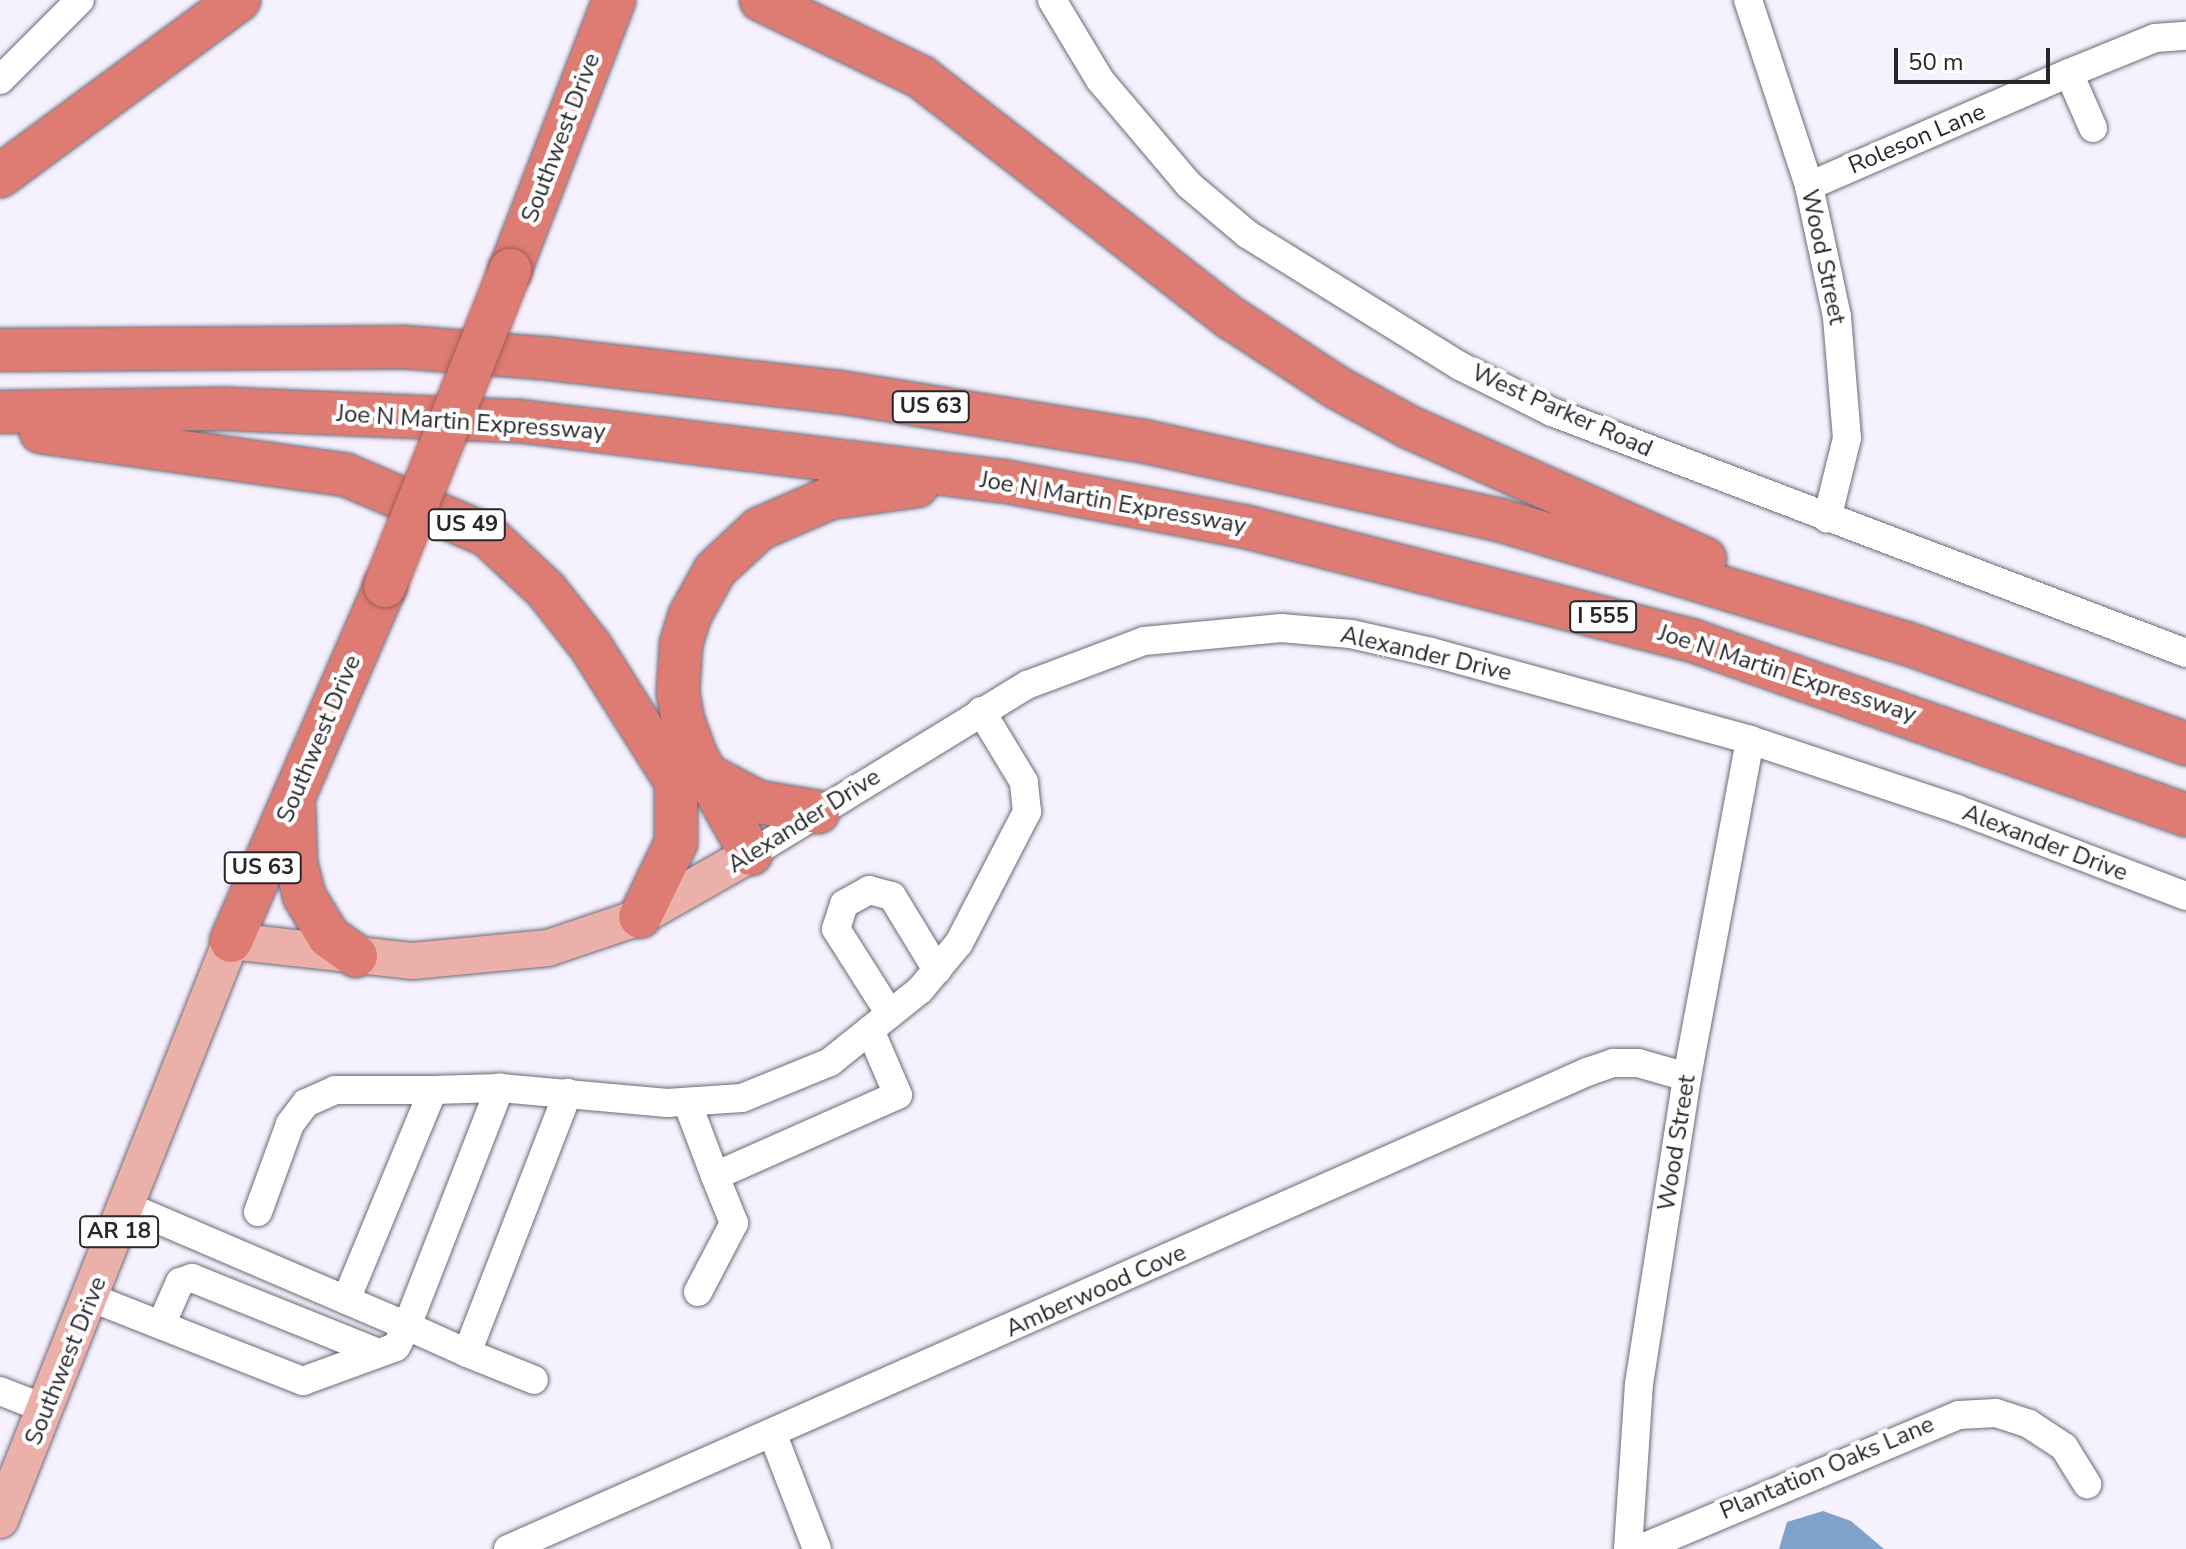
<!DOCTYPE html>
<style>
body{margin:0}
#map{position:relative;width:2186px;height:1549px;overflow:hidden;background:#f5f1ff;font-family:"Nunito Sans",sans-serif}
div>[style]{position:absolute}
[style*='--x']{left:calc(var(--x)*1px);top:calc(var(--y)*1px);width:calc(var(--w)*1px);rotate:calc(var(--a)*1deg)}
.water>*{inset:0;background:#7fa2cb}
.roads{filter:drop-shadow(0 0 2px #6d6975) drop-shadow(0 0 2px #6d6975)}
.minor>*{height:28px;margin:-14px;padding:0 14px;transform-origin:14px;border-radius:14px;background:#fff}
.major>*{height:36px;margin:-18px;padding:0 18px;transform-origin:18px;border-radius:18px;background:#ebb0aa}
.highway>*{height:42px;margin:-21px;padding:0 21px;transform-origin:21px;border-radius:21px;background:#de7b72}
.bridges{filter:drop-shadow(0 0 2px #9e5d59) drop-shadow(0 0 2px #9e5d59)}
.highway-bridge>*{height:42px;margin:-21px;padding:0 21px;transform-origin:21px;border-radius:21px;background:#de7b72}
span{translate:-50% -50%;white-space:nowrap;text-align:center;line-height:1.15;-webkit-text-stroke:8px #fff;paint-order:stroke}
.shield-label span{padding:2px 6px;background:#fff;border:2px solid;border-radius:6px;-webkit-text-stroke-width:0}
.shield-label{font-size:22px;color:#28262b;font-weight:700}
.street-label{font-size:24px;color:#28262b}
.scale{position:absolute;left:1894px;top:48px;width:156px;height:36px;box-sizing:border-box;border:4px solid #28262b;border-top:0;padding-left:10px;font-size:24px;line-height:28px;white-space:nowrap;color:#28262b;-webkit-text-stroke:6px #fff;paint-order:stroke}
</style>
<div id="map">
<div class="water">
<div style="clip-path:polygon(1823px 1511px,1851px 1521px,1884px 1549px,1779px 1549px,1787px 1522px)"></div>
</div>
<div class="roads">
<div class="minor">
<div style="--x:1052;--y:0;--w:93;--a:59"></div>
<div style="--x:1100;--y:80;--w:138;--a:49.7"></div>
<div style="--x:1189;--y:185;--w:76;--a:40.2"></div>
<div style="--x:1247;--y:234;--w:251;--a:31.8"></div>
<div style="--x:1460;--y:366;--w:103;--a:26.6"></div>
<div style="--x:1552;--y:412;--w:678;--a:20.81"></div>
<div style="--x:1748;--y:0;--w:196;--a:71.8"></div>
<div style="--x:1809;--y:186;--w:134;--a:77.9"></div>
<div style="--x:1837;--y:317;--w:121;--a:85.3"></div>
<div style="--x:1847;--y:438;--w:83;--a:103.9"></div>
<div style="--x:2069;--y:73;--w:93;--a:-22.1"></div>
<div style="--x:2155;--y:38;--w:31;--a:-4"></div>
<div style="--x:0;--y:80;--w:113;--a:-45"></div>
<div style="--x:1809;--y:186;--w:283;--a:-23.5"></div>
<div style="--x:2069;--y:73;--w:60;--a:66.4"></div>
<div style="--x:751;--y:854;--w:324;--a:-31.5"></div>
<div style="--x:1027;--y:685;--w:125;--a:-20.6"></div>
<div style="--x:1144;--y:641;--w:138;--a:-5.4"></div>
<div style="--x:1281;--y:628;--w:70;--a:4.9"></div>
<div style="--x:1351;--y:634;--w:82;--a:12.7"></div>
<div style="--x:1431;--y:652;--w:331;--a:15.4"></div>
<div style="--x:1750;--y:740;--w:218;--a:18.4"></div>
<div style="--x:1957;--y:809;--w:245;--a:20.8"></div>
<div style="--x:890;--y:1014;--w:101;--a:-122.4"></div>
<div style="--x:836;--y:929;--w:26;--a:-72"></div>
<div style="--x:844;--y:904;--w:29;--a:-29"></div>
<div style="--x:869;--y:890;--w:24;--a:15"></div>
<div style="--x:892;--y:896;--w:87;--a:58.7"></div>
<div style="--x:687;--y:1102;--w:79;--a:69.3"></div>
<div style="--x:715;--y:1176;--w:200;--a:-23.9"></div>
<div style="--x:898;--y:1095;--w:71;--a:-113.3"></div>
<div style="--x:129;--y:1207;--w:302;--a:23.2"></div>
<div style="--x:407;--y:1326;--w:256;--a:-68.7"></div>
<div style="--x:500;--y:1088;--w:168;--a:5.1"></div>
<div style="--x:667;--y:1103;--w:75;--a:-3.8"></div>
<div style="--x:742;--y:1098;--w:95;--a:-22.2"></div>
<div style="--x:830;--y:1062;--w:115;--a:-38.7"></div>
<div style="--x:920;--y:990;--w:61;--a:-50.3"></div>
<div style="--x:959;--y:943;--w:148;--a:-62.6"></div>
<div style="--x:1027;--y:812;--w:30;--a:-96"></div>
<div style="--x:1024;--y:782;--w:83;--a:-121.2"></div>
<div style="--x:258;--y:1212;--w:94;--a:-70"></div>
<div style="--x:290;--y:1124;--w:26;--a:-53"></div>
<div style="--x:306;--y:1103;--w:32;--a:-24"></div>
<div style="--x:335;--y:1090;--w:98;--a:0"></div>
<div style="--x:698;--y:1292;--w:78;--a:-62.4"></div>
<div style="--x:734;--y:1223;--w:51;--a:-112"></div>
<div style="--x:92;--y:1298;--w:227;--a:21.5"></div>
<div style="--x:303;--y:1381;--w:99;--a:-20.1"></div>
<div style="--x:396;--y:1347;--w:24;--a:-62"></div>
<div style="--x:407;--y:1326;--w:66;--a:24.2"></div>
<div style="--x:467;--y:1353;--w:279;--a:-68.8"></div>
<div style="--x:346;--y:1300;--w:227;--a:-67.5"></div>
<div style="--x:433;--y:1090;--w:67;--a:-1.7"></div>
<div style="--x:161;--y:1325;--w:47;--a:-66.2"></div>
<div style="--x:180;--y:1282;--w:13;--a:-18"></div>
<div style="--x:192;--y:1278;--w:201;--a:21.9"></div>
<div style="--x:467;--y:1353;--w:72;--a:21.9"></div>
<div style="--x:0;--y:1391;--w:49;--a:21.4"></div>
<div style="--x:773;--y:1435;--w:122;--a:68.9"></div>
<div style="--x:508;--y:1549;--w:1180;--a:-23.85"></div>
<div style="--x:1587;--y:1072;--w:28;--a:-19"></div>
<div style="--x:1613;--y:1063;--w:25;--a:0"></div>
<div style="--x:1638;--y:1063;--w:51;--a:15.9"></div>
<div style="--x:1628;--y:1549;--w:165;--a:-86.2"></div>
<div style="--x:1639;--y:1384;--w:311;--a:-81.1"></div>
<div style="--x:1687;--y:1077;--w:343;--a:-79.4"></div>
<div style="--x:1640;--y:1549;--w:346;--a:-22.8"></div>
<div style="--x:1959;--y:1415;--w:37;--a:-3"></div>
<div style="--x:1996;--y:1413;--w:35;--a:18"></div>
<div style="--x:2029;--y:1424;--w:42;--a:33.3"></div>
<div style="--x:2064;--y:1447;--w:44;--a:58.1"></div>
</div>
<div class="major">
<div style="--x:0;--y:1520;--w:623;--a:-68.25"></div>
<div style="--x:231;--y:941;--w:183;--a:6.3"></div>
<div style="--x:413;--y:961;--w:136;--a:-5.5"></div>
<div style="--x:548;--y:948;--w:97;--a:-18.6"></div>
<div style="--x:640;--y:917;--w:128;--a:-29.6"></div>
</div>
<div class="highway">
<div style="--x:761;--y:0;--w:178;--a:25.7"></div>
<div style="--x:921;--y:77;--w:393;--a:37.9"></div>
<div style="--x:1231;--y:318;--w:126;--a:33.3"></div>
<div style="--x:1336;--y:387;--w:83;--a:28.7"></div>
<div style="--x:1409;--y:427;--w:324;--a:24"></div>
<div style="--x:0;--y:176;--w:297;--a:-36.4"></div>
<div style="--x:510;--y:270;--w:289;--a:-68.9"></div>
<div style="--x:0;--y:350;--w:402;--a:-0.4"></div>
<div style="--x:402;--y:347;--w:141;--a:4.5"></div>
<div style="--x:543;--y:358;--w:298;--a:6.6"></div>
<div style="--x:839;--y:392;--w:308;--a:9.2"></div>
<div style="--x:1143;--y:441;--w:366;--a:12.5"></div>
<div style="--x:1500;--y:520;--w:424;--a:16.9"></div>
<div style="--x:1906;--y:643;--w:298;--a:19.8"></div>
<div style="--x:0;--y:412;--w:228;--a:-0.8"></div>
<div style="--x:228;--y:409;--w:291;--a:2.4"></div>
<div style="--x:519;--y:421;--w:488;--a:7.1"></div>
<div style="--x:1003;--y:481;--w:248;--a:10.7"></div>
<div style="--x:1247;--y:527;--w:458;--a:14.3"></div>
<div style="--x:1691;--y:640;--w:525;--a:19.47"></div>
<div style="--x:41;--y:432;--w:308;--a:8"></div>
<div style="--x:346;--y:475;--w:153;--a:23.1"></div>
<div style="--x:487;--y:535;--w:81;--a:43"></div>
<div style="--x:546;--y:590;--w:73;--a:51.7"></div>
<div style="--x:591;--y:647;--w:160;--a:57.8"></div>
<div style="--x:676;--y:782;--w:61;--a:90"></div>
<div style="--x:676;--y:843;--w:82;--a:115.9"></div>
<div style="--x:707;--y:775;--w:58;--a:27.9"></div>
<div style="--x:758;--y:802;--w:61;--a:9.5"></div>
<div style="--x:294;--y:808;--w:55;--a:87.9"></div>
<div style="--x:296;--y:863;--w:34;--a:76"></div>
<div style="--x:304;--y:896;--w:48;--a:58.6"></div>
<div style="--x:329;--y:937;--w:33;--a:35"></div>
<div style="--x:751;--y:854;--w:112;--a:-119.3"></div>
<div style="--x:696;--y:756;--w:37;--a:-110"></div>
<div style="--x:683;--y:721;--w:29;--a:-100"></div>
<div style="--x:678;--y:692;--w:48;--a:-86.4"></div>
<div style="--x:681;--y:644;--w:30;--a:-73"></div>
<div style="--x:690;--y:615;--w:51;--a:-60.9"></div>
<div style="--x:715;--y:570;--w:60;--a:-43"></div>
<div style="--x:759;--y:529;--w:77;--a:-23.6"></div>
<div style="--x:830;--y:498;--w:88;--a:-7.9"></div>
<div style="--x:231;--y:941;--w:387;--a:-66.5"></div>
</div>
</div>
<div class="bridges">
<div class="highway-bridge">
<div style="--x:385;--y:586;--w:340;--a:-68.4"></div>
</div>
</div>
<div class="shield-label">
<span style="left:931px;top:407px">US 63</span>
<span style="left:467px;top:525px">US 49</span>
<span style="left:1603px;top:617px">I 555</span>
<span style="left:263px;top:868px">US 63</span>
<span style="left:119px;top:1232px">AR 18</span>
</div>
<div class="street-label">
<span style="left:561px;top:138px;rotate:-69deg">Southwest Drive</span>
<span style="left:1917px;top:139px;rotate:-23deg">Roleson Lane</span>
<span style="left:1823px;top:257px;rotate:78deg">Wood Street</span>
<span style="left:1562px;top:411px;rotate:24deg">West Parker Road</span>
<span style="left:471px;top:423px;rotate:4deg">Joe N Martin Expressway</span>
<span style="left:1113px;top:503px;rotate:10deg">Joe N Martin Expressway</span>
<span style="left:1426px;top:654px;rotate:13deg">Alexander Drive</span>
<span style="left:1787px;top:674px;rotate:18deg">Joe N Martin Expressway</span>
<span style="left:319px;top:739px;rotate:-67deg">Southwest Drive</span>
<span style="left:804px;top:821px;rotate:-32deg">Alexander Drive</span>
<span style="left:2045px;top:843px;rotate:21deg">Alexander Drive</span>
<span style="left:1677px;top:1143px;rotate:-81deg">Wood Street</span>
<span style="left:1096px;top:1291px;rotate:-24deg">Amberwood Cove</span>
<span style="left:66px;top:1361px;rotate:-68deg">Southwest Drive</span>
<span style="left:1827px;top:1468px;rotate:-23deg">Plantation Oaks Lane</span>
</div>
<div class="scale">50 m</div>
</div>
